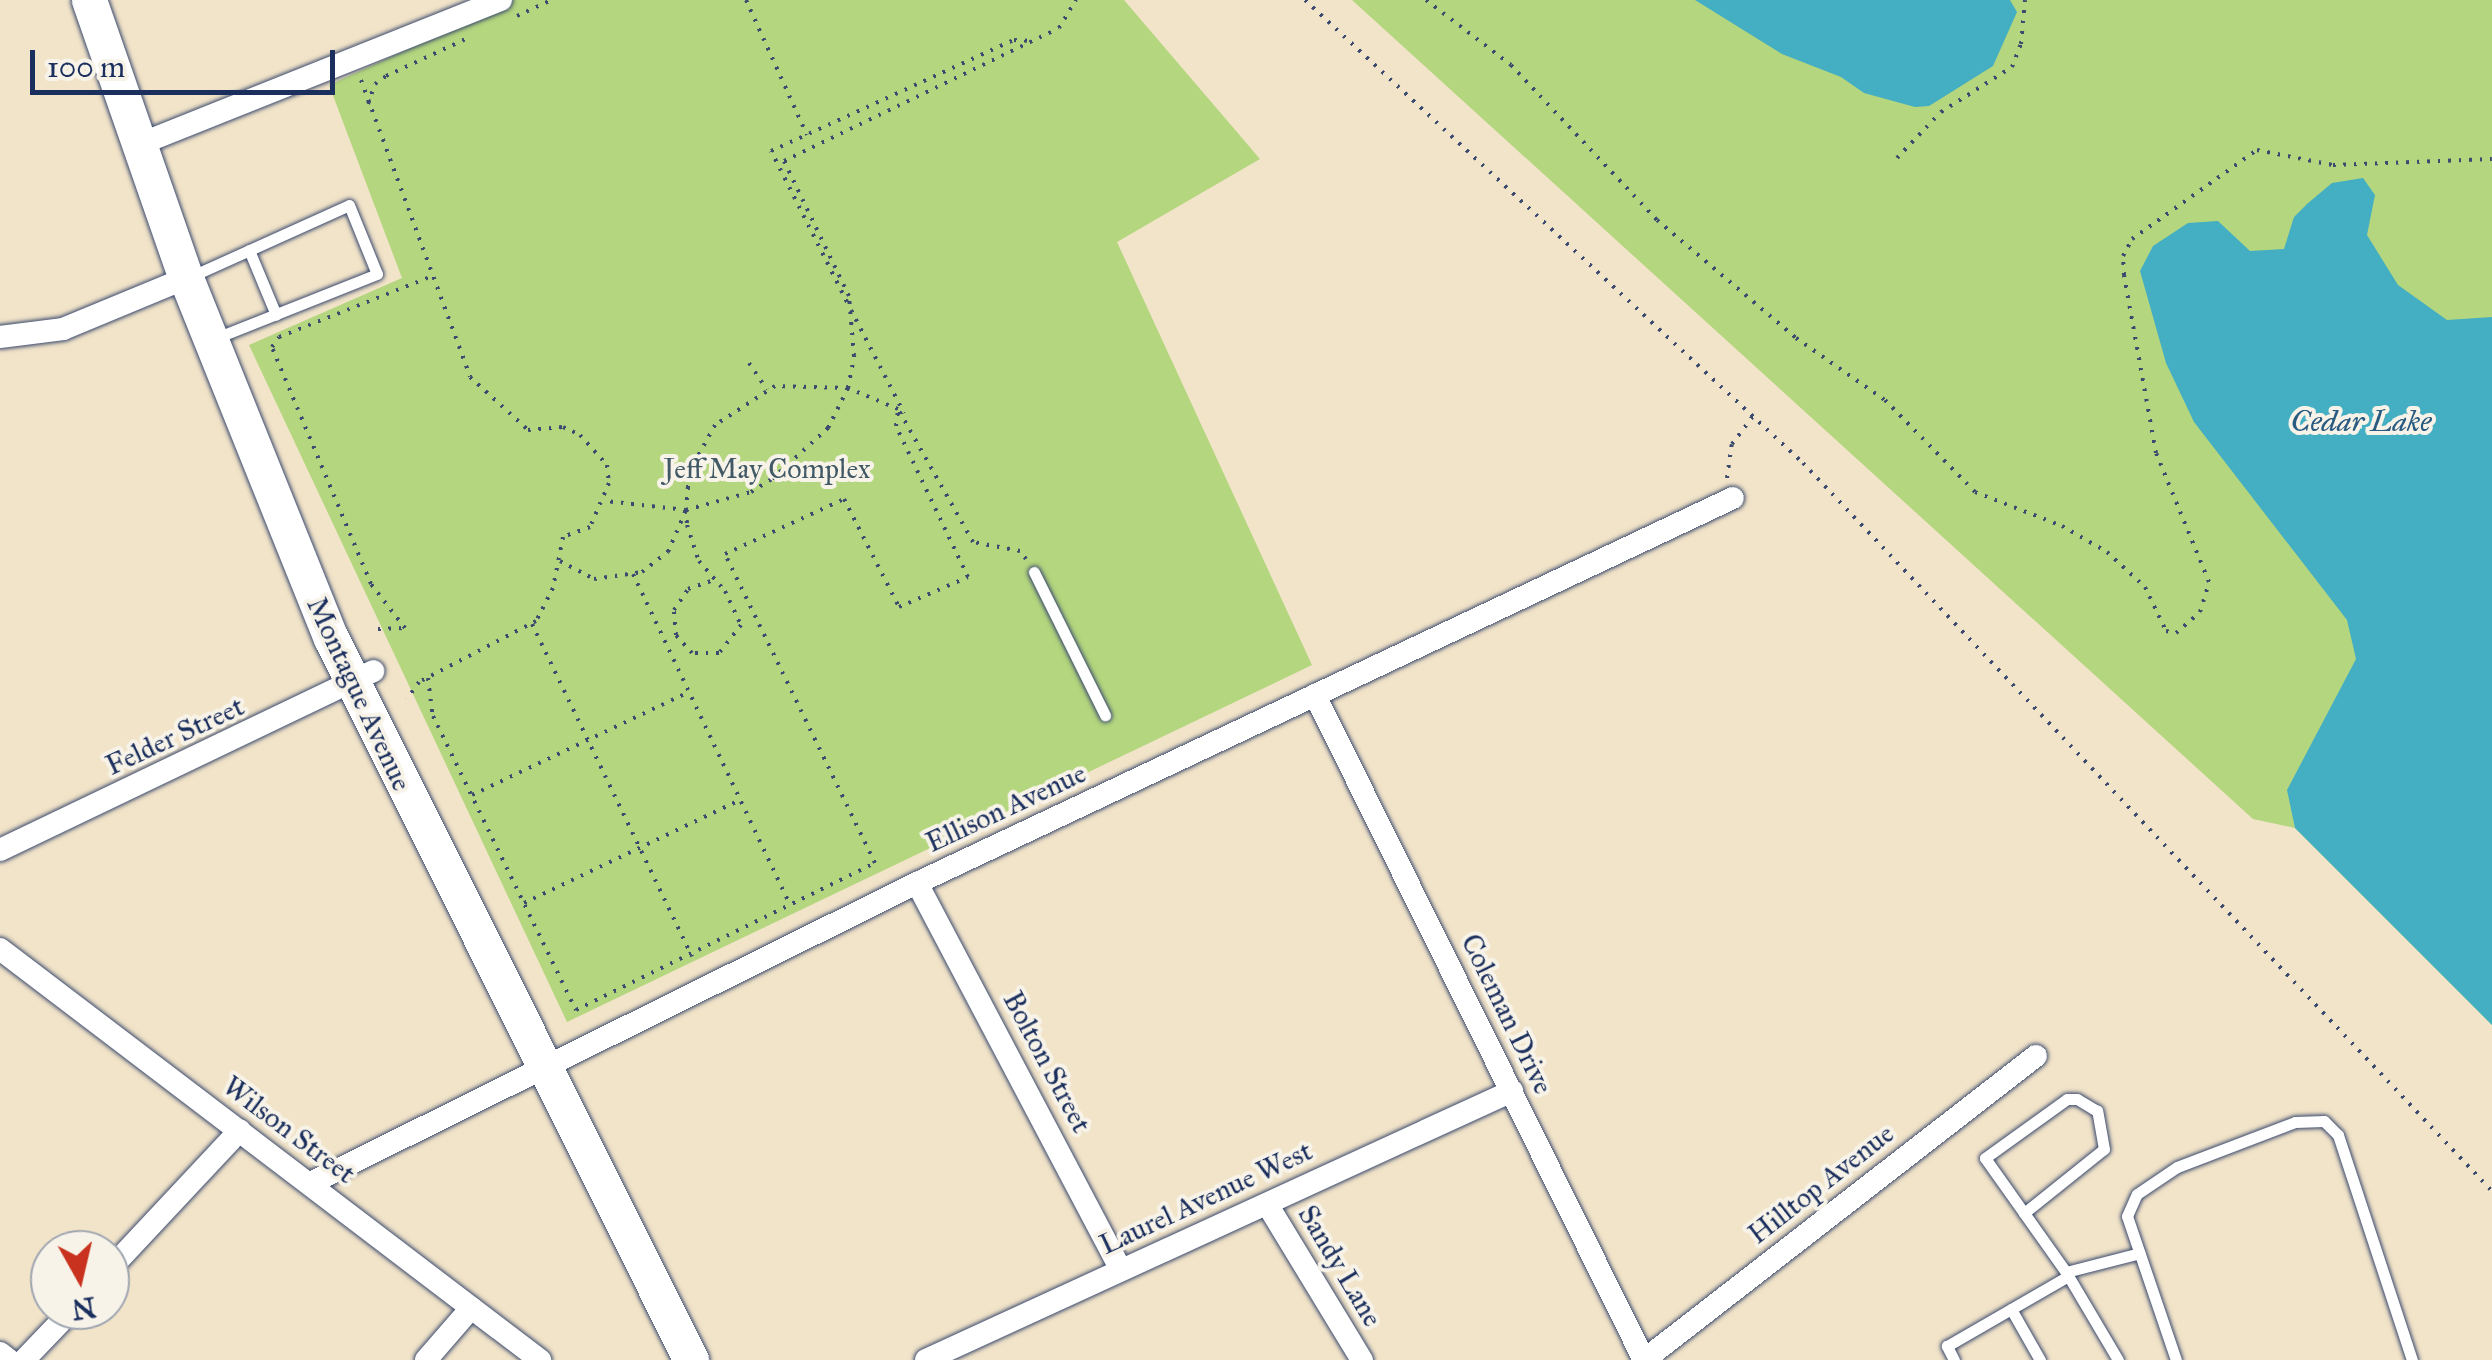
<!DOCTYPE html>
<style>
body{margin:0}
#map{position:relative;width:2492px;height:1360px;overflow:hidden;background:#f2e4c9;font-family:"IM FELL Great Primer",serif}
div>[style]{position:absolute}
[style*='--x']{left:calc(var(--x)*1px);top:calc(var(--y)*1px);width:calc(var(--w)*1px);rotate:calc(var(--a)*1deg)}
.green>*{inset:0;background:#b4d67e}
.water>*{inset:0;background:#44aec3}
.path>*{height:4px;margin-top:-2px;transform-origin:0;background:repeating-linear-gradient(90deg,#3b4a6e 0 2.5px,transparent 0 10.5px)}
.roads{filter:drop-shadow(0 0 2px #3b4a6e) drop-shadow(0 0 2px #3b4a6e)}
.lane>*{height:11px;margin:-5.5px;padding:0 5.5px;transform-origin:5.5px;border-radius:5.5px;background:#fff}
.street>*{height:22px;margin:-11px;padding:0 11px;transform-origin:11px;border-radius:11px;background:#fff}
.primary>*{height:35px;margin:-17.5px;padding:0 17.5px;transform-origin:17.5px;border-radius:17.5px;background:#fff}
span{translate:-50% -50%;white-space:nowrap;text-align:center;line-height:1.15;-webkit-text-stroke:8px #f7f3e8;paint-order:stroke}
.park-label{font-size:28px;color:#415966}
.street-label{font-size:28px;color:#1b2f5e}
.water-label{font-size:30px;color:#295b81;font-style:italic}
.north{position:absolute;left:30px;top:1230px;width:100px;height:100px;box-sizing:border-box;background:#f7f3e8;border:2px solid #9fa5b1;border-radius:50%;rotate:172deg;font-size:28px;font-weight:700;line-height:40px;text-align:center;color:#1b2f5e}
.north::after{content:'';display:block;margin:auto;width:35px;height:45px;background:#c8321e;clip-path:polygon(50% 0,100% 100%,50% 72%,0 100%)}
.scale{position:absolute;left:30px;top:50px;width:305px;height:45px;box-sizing:border-box;border:5px solid #1b2f5e;border-top:0;padding-left:12px;font-size:30px;line-height:35px;white-space:nowrap;color:#1b2f5e;-webkit-text-stroke:8px #f7f3e8;paint-order:stroke}
</style>
<div id="map">
<div class="green">
<div style="clip-path:polygon(502px 0,1124px 0,1260px 159px,1117px 242px,1312px 665px,567px 1022px,249px 345px,402px 278px,329px 85px,503px 6px)"></div>
<div style="clip-path:polygon(1352px 0,2492px 0,2492px 1025px,2295px 828px,2253px 819px)"></div>
</div>
<div class="water">
<div style="clip-path:polygon(1695px 0,2010px 0,2017px 12px,1993px 66px,1929px 106px,1915px 107px,1864px 93px,1841px 77px,1782px 54px)"></div>
<div style="clip-path:polygon(2363px 178px,2375px 195px,2367px 235px,2398px 285px,2447px 320px,2492px 317px,2492px 1025px,2295px 828px,2287px 790px,2356px 659px,2347px 620px,2194px 422px,2166px 363px,2140px 271px,2153px 246px,2188px 223px,2218px 221px,2250px 251px,2284px 249px,2294px 217px,2307px 204px,2332px 183px)"></div>
</div>
<div class="path">
<div style="--x:746;--y:0;--w:148;--a:65.7"></div>
<div style="--x:1305;--y:0;--w:680;--a:42.91"></div>
<div style="--x:1803;--y:463;--w:1002;--a:46.58"></div>
<div style="--x:1426;--y:0;--w:107;--a:37.4"></div>
<div style="--x:1511;--y:65;--w:213;--a:46.7"></div>
<div style="--x:1657;--y:220;--w:182;--a:40.3"></div>
<div style="--x:1796;--y:338;--w:108;--a:34.9"></div>
<div style="--x:1885;--y:400;--w:129;--a:45.6"></div>
<div style="--x:1975;--y:492;--w:93;--a:21.3"></div>
<div style="--x:2062;--y:526;--w:52;--a:30"></div>
<div style="--x:2107;--y:552;--w:52;--a:42.6"></div>
<div style="--x:2145;--y:587;--w:49;--a:64.5"></div>
<div style="--x:2166;--y:631;--w:10;--a:11"></div>
<div style="--x:2176;--y:633;--w:32;--a:-41"></div>
<div style="--x:2200;--y:612;--w:31;--a:-73"></div>
<div style="--x:2209;--y:582;--w:139;--a:-112.3"></div>
<div style="--x:2156;--y:453;--w:181;--a:-100.2"></div>
<div style="--x:2124;--y:275;--w:19;--a:-93"></div>
<div style="--x:2123;--y:256;--w:19;--a:-62"></div>
<div style="--x:2132;--y:239;--w:153;--a:-35.5"></div>
<div style="--x:2257;--y:150;--w:77;--a:11.2"></div>
<div style="--x:2333;--y:165;--w:159;--a:-2.2"></div>
<div style="--x:517;--y:16;--w:38;--a:-25"></div>
<div style="--x:361;--y:80;--w:316;--a:69.8"></div>
<div style="--x:470;--y:377;--w:79;--a:42.4"></div>
<div style="--x:528;--y:430;--w:35;--a:-5"></div>
<div style="--x:563;--y:427;--w:19;--a:25"></div>
<div style="--x:580;--y:435;--w:40;--a:48"></div>
<div style="--x:607;--y:465;--w:18;--a:84"></div>
<div style="--x:609;--y:483;--w:48;--a:113.4"></div>
<div style="--x:590;--y:527;--w:29;--a:160"></div>
<div style="--x:563;--y:537;--w:52;--a:101.1"></div>
<div style="--x:553;--y:588;--w:37;--a:117"></div>
<div style="--x:536;--y:621;--w:132;--a:152.5"></div>
<div style="--x:419;--y:682;--w:21;--a:125"></div>
<div style="--x:368;--y:104;--w:21;--a:-71"></div>
<div style="--x:375;--y:84;--w:14;--a:-36"></div>
<div style="--x:386;--y:76;--w:90;--a:-24.9"></div>
<div style="--x:1897;--y:158;--w:64;--a:-46.3"></div>
<div style="--x:1941;--y:112;--w:84;--a:-32.4"></div>
<div style="--x:2012;--y:67;--w:25;--a:-69"></div>
<div style="--x:2021;--y:44;--w:44;--a:-84.8"></div>
<div style="--x:847;--y:302;--w:169;--a:-116.7"></div>
<div style="--x:771;--y:151;--w:267;--a:-24.6"></div>
<div style="--x:1014;--y:40;--w:19;--a:3"></div>
<div style="--x:851;--y:310;--w:116;--a:62.8"></div>
<div style="--x:749;--y:363;--w:32;--a:56"></div>
<div style="--x:1727;--y:478;--w:34;--a:-82"></div>
<div style="--x:1732;--y:444;--w:35;--a:-53"></div>
<div style="--x:686;--y:510;--w:67;--a:-15.5"></div>
<div style="--x:751;--y:492;--w:25;--a:-32"></div>
<div style="--x:772;--y:479;--w:76;--a:-42.3"></div>
<div style="--x:828;--y:428;--w:45;--a:-63.4"></div>
<div style="--x:848;--y:388;--w:73;--a:-178.4"></div>
<div style="--x:775;--y:386;--w:72;--a:147"></div>
<div style="--x:715;--y:425;--w:46;--a:118.8"></div>
<div style="--x:693;--y:465;--w:23;--a:103"></div>
<div style="--x:688;--y:487;--w:23;--a:95"></div>
<div style="--x:686;--y:510;--w:15;--a:86"></div>
<div style="--x:687;--y:525;--w:38;--a:72"></div>
<div style="--x:699;--y:561;--w:40;--a:49"></div>
<div style="--x:725;--y:591;--w:38;--a:65"></div>
<div style="--x:741;--y:625;--w:36;--a:128"></div>
<div style="--x:719;--y:653;--w:27;--a:180"></div>
<div style="--x:692;--y:653;--w:24;--a:-132"></div>
<div style="--x:676;--y:635;--w:25;--a:-95"></div>
<div style="--x:674;--y:610;--w:25;--a:-56"></div>
<div style="--x:688;--y:589;--w:24;--a:-19"></div>
<div style="--x:1026;--y:559;--w:10;--a:-127"></div>
<div style="--x:1020;--y:551;--w:48;--a:-169.2"></div>
<div style="--x:973;--y:542;--w:153;--a:-119.4"></div>
<div style="--x:898;--y:409;--w:54;--a:-157.2"></div>
<div style="--x:848;--y:388;--w:33;--a:-79"></div>
<div style="--x:854;--y:356;--w:60;--a:-94.8"></div>
<div style="--x:849;--y:296;--w:150;--a:-115.7"></div>
<div style="--x:784;--y:161;--w:305;--a:-25.8"></div>
<div style="--x:1059;--y:28;--w:33;--a:-59"></div>
<div style="--x:560;--y:561;--w:38;--a:28"></div>
<div style="--x:594;--y:579;--w:49;--a:-8.3"></div>
<div style="--x:642;--y:572;--w:33;--a:-38"></div>
<div style="--x:668;--y:552;--w:46;--a:-66.8"></div>
<div style="--x:686;--y:510;--w:81;--a:-173.6"></div>
<div style="--x:633;--y:574;--w:366;--a:64.6"></div>
<div style="--x:532;--y:624;--w:369;--a:64.3"></div>
<div style="--x:378;--y:629;--w:27;--a:-2"></div>
<div style="--x:405;--y:628;--w:56;--a:-127.7"></div>
<div style="--x:371;--y:584;--w:257;--a:-112.7"></div>
<div style="--x:272;--y:347;--w:12;--a:-55"></div>
<div style="--x:279;--y:337;--w:165;--a:-21.7"></div>
<div style="--x:428;--y:678;--w:38;--a:83"></div>
<div style="--x:433;--y:716;--w:327;--a:64.1"></div>
<div style="--x:576;--y:1010;--w:333;--a:-26.2"></div>
<div style="--x:875;--y:863;--w:343;--a:-115.9"></div>
<div style="--x:725;--y:554;--w:131;--a:-24.8"></div>
<div style="--x:844;--y:499;--w:121;--a:63"></div>
<div style="--x:899;--y:607;--w:75;--a:-23.5"></div>
<div style="--x:968;--y:577;--w:167;--a:-115.5"></div>
<div style="--x:896;--y:426;--w:17;--a:-83"></div>
<div style="--x:472;--y:795;--w:240;--a:-25.4"></div>
<div style="--x:524;--y:903;--w:239;--a:-25.5"></div>
</div>
<div class="roads">
<div class="lane">
<div style="--x:249;--y:250;--w:70;--a:67.4"></div>
<div style="--x:192;--y:276;--w:172;--a:-24.3"></div>
<div style="--x:349;--y:205;--w:74;--a:67.9"></div>
<div style="--x:377;--y:274;--w:175;--a:158.3"></div>
<div style="--x:1034;--y:572;--w:160;--a:63.6"></div>
<div style="--x:2024;--y:1213;--w:102;--a:-38.7"></div>
<div style="--x:2104;--y:1149;--w:39;--a:-100"></div>
<div style="--x:2097;--y:1111;--w:23;--a:-149"></div>
<div style="--x:2077;--y:1099;--w:10;--a:180"></div>
<div style="--x:2067;--y:1099;--w:101;--a:144.3"></div>
<div style="--x:1985;--y:1158;--w:67;--a:54.7"></div>
<div style="--x:2024;--y:1213;--w:72;--a:54.6"></div>
<div style="--x:2011;--y:1309;--w:59;--a:60.4"></div>
<div style="--x:1954;--y:1360;--w:16;--a:-117"></div>
<div style="--x:1947;--y:1346;--w:140;--a:-30"></div>
<div style="--x:2118;--y:1360;--w:102;--a:-120.6"></div>
<div style="--x:2066;--y:1272;--w:76;--a:-14.4"></div>
<div style="--x:2176;--y:1360;--w:152;--a:-108.8"></div>
<div style="--x:2127;--y:1216;--w:24;--a:-66"></div>
<div style="--x:2137;--y:1194;--w:48;--a:-34"></div>
<div style="--x:2177;--y:1167;--w:126;--a:-20.9"></div>
<div style="--x:2295;--y:1122;--w:29;--a:-2"></div>
<div style="--x:2324;--y:1121;--w:20;--a:45"></div>
<div style="--x:2338;--y:1135;--w:237;--a:71.8"></div>
</div>
<div class="street">
<div style="--x:138;--y:145;--w:391;--a:-21.8"></div>
<div style="--x:0;--y:337;--w:64;--a:-7.2"></div>
<div style="--x:63;--y:329;--w:133;--a:-22.5"></div>
<div style="--x:1315;--y:695;--w:742;--a:63.68"></div>
<div style="--x:0;--y:850;--w:414;--a:-25.6"></div>
<div style="--x:917;--y:883;--w:437;--a:62.2"></div>
<div style="--x:0;--y:949;--w:679;--a:37.28"></div>
<div style="--x:311;--y:1183;--w:676;--a:-26.34"></div>
<div style="--x:917;--y:883;--w:902;--a:-25.26"></div>
<div style="--x:1267;--y:1204;--w:183;--a:58.7"></div>
<div style="--x:110;--y:1269;--w:190;--a:-46.9"></div>
<div style="--x:0;--y:1353;--w:11;--a:38"></div>
<div style="--x:24;--y:1360;--w:69;--a:-46.2"></div>
<div style="--x:426;--y:1360;--w:69;--a:-49.1"></div>
<div style="--x:926;--y:1360;--w:645;--a:-24.66"></div>
<div style="--x:1644;--y:1360;--w:496;--a:-37.8"></div>
</div>
<div class="primary">
<div style="--x:89;--y:0;--w:294;--a:70.8"></div>
<div style="--x:186;--y:278;--w:388;--a:68.1"></div>
<div style="--x:331;--y:638;--w:807;--a:63.5"></div>
</div>
</div>
<div class="park-label">
<span style="left:767px;top:469px">Jeff May Complex</span>
</div>
<div class="street-label">
<span style="left:359px;top:694px;rotate:65deg">Montague Avenue</span>
<span style="left:175px;top:736px;rotate:-25deg">Felder Street</span>
<span style="left:1006px;top:808px;rotate:-25deg">Ellison Avenue</span>
<span style="left:1507px;top:1014px;rotate:64deg">Coleman Drive</span>
<span style="left:1047px;top:1062px;rotate:62deg">Bolton Street</span>
<span style="left:289px;top:1130px;rotate:37deg">Wilson Street</span>
<span style="left:1821px;top:1184px;rotate:-38deg">Hilltop Avenue</span>
<span style="left:1206px;top:1198px;rotate:-25deg">Laurel Avenue West</span>
<span style="left:1340px;top:1266px;rotate:59deg">Sandy Lane</span>
</div>
<div class="water-label">
<span style="left:2361px;top:421px">Cedar Lake</span>
</div>
<div class="north">N</div>
<div class="scale">100 m</div>
</div>
